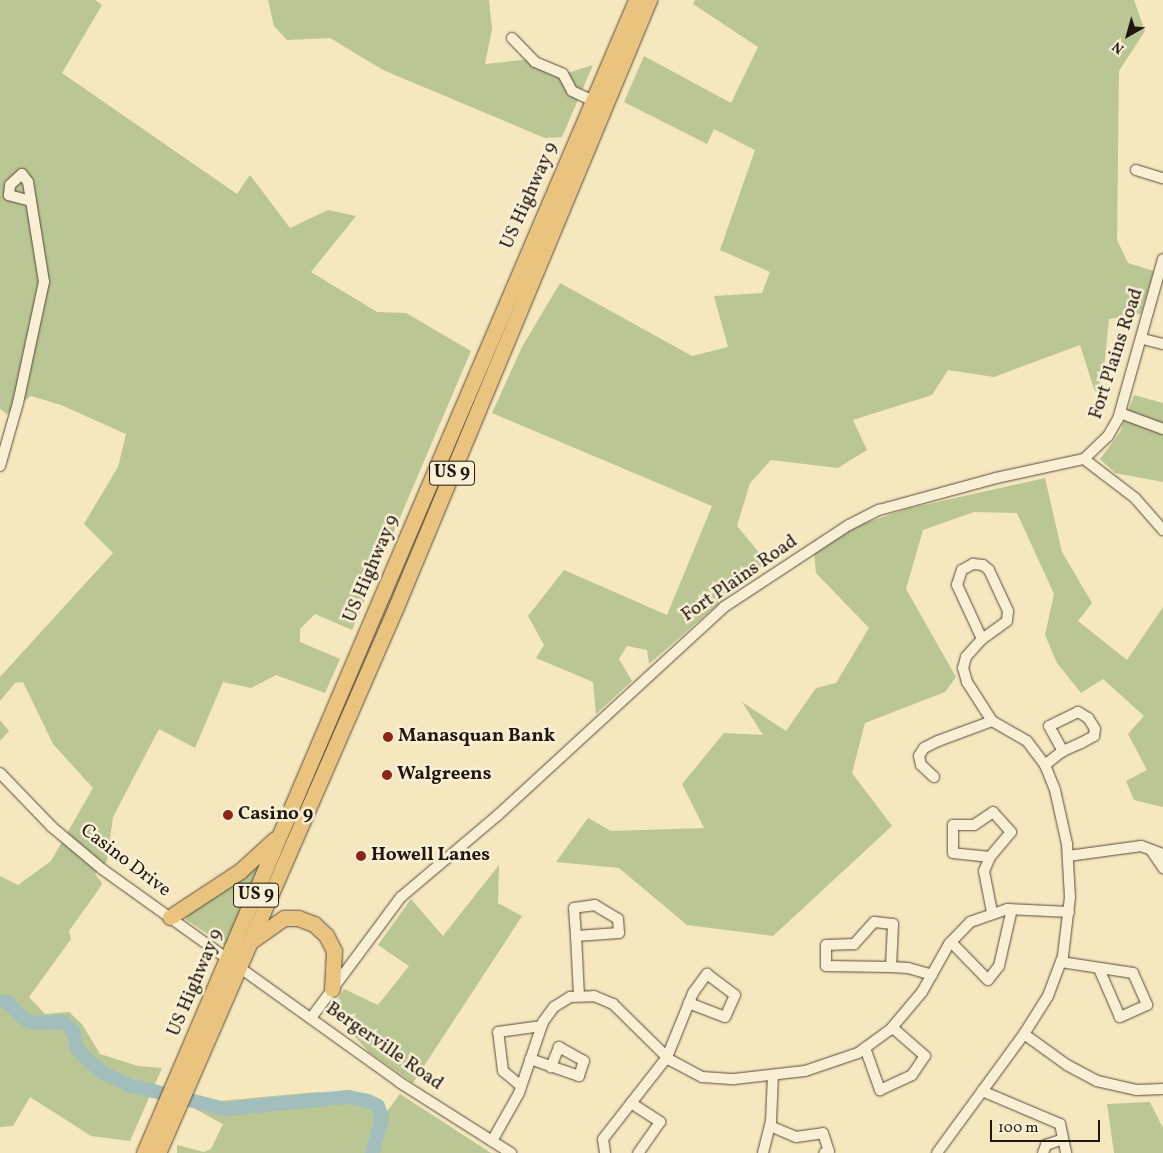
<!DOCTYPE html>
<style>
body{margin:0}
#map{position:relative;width:1163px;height:1153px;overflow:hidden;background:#f5e7be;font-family:Vollkorn,serif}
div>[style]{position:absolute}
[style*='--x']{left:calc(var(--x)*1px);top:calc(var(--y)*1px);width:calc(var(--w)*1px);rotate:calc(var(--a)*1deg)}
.green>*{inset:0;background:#bac693}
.river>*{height:14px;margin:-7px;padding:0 7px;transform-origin:7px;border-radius:7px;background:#a1bdbc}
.roads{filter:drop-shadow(0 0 1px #564b3c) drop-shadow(0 0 1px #564b3c)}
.minor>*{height:10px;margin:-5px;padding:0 5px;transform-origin:5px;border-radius:5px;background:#f8efd5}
.highway>*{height:15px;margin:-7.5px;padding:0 7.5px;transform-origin:7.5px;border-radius:7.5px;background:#eac47f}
.dots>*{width:14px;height:14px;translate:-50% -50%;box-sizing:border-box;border:2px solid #f8efd5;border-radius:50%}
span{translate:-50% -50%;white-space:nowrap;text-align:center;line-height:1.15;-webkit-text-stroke:5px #f8efd5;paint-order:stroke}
.shield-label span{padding:1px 4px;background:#f8efd5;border:1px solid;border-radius:4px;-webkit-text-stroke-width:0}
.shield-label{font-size:18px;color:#211710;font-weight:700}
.street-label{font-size:19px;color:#211710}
.poi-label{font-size:19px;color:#211710;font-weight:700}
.left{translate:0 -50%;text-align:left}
.north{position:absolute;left:1103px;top:10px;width:50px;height:50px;-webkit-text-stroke:4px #f8efd5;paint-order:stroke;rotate:218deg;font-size:14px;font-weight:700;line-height:20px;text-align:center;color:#211710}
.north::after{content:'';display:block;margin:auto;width:18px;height:22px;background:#211710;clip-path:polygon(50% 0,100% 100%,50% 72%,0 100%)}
.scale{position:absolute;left:990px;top:1120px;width:110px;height:22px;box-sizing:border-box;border:2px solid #211710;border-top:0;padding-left:6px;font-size:15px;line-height:18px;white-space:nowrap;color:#211710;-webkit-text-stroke:4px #f8efd5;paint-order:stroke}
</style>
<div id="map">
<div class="green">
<div style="clip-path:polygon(0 0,95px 0,102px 5px,62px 73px,237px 194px,250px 175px,290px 228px,328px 210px,356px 216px,311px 272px,377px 312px,406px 313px,471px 351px,352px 630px,315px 614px,300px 629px,300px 642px,340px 659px,325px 693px,276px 675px,251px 688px,223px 682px,195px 748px,159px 729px,113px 817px,107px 861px,95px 874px,102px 883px,99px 889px,69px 931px,71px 939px,29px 997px,45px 1014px,69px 1012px,82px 1024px,100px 1054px,138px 1066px,162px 1068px,130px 1141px,91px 1136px,30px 1097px,13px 1126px,0 1127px,0 876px,18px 885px,51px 861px,93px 788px,53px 744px,23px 682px,15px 683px,0 701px,0 677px,113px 553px,84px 524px,118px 467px,126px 434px,61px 405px,31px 396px,7px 414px,0 409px)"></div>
<div style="clip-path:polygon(268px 0,489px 0,492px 29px,485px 64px,533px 59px,564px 74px,593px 65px,562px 137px,545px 138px,383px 70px,330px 38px,287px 40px,274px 26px)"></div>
<div style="clip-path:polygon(695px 0,1134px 0,1145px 31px,1119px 71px,1117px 240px,1128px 263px,1154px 271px,1141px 314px,1109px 319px,1100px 408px,1080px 345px,994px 377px,948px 370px,932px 395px,853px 420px,867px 450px,838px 468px,771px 460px,750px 483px,737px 526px,767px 562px,649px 664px,647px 650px,627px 646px,619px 659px,632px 681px,596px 714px,593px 682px,536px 658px,544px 645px,528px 616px,564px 570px,667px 615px,712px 506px,492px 413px,522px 347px,560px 283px,692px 356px,728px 347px,714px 296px,762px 293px,770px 272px,720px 250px,755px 150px,714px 129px,707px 144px,624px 102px,644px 56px,731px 103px,758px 47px,693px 4px)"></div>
<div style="clip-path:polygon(1134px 395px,1163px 403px,1163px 482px,1115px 473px,1100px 459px,1120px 432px)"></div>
<div style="clip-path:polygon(1045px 478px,1062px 552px,1092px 603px,1078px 621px,1127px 660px,1163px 607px,1163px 807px,1134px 800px,1126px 781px,1147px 770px,1128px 734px,1144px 716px,1103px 679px,1081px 693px,1057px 663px,1045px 635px,1054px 594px,1017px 513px,974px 512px,923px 530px,906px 589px,956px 677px,945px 692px,865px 723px,852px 773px,892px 826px,773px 936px,687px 925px,619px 868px,556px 862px,588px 818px,611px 831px,704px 828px,682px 784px,724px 733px,763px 735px,742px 702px,786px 731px,816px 688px,836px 683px,869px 628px,816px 573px,813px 541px,906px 509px)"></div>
<div style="clip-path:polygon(0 720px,9px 731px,0 741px)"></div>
<div style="clip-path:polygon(259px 865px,231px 934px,226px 936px,229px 937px,225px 945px,186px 920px,187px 915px)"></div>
<div style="clip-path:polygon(499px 865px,498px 903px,522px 916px,413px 1083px,369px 1052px,331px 1011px,344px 989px,378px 1005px,409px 966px,378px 945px,411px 899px,443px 936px)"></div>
<div style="clip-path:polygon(318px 1092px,388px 1110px,400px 1094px,491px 1153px,177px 1153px,177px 1145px,204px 1152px,211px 1149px,223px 1124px,195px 1109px,200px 1095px,208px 1102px)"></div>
<div style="clip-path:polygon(1150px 1102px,1163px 1128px,1163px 1153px,1114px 1153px,1107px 1104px)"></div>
</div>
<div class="river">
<div style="--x:0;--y:1002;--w:7;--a:0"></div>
<div style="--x:7;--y:1002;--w:25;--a:45"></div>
<div style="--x:25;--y:1020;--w:10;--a:17"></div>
<div style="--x:35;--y:1023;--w:29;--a:-2"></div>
<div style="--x:64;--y:1022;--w:13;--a:45"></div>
<div style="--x:73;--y:1031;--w:17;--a:77"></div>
<div style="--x:77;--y:1048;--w:11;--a:49"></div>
<div style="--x:84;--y:1056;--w:23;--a:43"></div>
<div style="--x:101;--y:1072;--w:31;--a:25"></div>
<div style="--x:129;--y:1085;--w:99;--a:14"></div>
<div style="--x:225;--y:1109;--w:124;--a:-5.6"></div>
<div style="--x:348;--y:1097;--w:20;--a:11"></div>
<div style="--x:368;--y:1101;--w:11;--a:27"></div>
<div style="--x:378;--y:1106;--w:14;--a:73"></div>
<div style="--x:382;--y:1119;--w:35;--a:106"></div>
</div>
<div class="roads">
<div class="minor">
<div style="--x:512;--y:38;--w:33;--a:46"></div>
<div style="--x:535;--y:62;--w:30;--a:23"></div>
<div style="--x:563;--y:74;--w:19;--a:62"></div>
<div style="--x:572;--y:91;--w:21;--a:25"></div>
<div style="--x:1136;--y:170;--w:28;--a:17"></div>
<div style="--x:22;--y:174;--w:10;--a:53"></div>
<div style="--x:28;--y:182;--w:19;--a:81"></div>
<div style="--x:31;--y:201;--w:23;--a:-165"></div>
<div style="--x:9;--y:195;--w:10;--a:-84"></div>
<div style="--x:10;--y:185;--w:16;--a:-43"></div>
<div style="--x:1143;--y:339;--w:21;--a:14"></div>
<div style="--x:1120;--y:413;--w:46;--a:20.4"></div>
<div style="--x:1084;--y:459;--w:64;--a:37.4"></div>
<div style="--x:1135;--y:498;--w:43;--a:48.8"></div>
<div style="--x:0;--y:466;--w:66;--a:-74.1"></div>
<div style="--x:18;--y:403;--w:124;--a:-77.9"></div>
<div style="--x:44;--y:282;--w:82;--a:-99.1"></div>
<div style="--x:982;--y:639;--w:60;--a:-114.8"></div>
<div style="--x:957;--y:585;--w:16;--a:-72"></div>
<div style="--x:962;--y:570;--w:13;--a:-29"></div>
<div style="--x:973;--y:564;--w:10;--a:6"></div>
<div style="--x:983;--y:565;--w:8;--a:40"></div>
<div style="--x:989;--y:570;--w:45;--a:65.1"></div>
<div style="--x:1008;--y:611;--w:10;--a:96"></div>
<div style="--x:1007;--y:621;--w:31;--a:144"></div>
<div style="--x:982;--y:639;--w:24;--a:132"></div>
<div style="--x:966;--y:657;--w:11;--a:105"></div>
<div style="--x:963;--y:668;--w:15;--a:74"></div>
<div style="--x:967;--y:682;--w:46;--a:57.3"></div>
<div style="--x:1045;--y:765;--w:19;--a:-39"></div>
<div style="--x:1060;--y:753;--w:4;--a:-34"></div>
<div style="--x:1063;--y:751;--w:20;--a:-24"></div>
<div style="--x:1081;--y:743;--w:15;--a:-28"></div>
<div style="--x:1094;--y:736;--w:7;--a:-82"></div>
<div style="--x:1095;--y:729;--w:13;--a:-122"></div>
<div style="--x:1088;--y:718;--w:12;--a:-149"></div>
<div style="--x:1078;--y:712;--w:32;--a:154"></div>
<div style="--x:1049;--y:726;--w:29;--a:61"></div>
<div style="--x:0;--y:773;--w:75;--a:46.1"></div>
<div style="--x:52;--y:827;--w:65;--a:40"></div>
<div style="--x:102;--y:869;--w:365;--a:35.6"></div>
<div style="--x:399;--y:1082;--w:133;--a:32.4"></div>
<div style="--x:934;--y:777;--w:18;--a:-137"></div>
<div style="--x:921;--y:765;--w:9;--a:-103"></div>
<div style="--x:919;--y:756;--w:9;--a:-58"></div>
<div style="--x:924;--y:748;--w:16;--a:-27"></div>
<div style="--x:938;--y:741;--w:58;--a:-20.3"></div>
<div style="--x:992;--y:721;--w:40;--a:29.7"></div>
<div style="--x:1027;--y:741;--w:30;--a:53"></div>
<div style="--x:1045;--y:765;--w:27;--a:68"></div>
<div style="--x:1055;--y:790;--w:55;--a:77.5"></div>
<div style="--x:1067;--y:844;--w:53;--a:86.8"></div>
<div style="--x:1070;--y:897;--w:59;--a:96.8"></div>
<div style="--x:1063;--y:956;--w:43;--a:110.6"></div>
<div style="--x:1048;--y:996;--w:45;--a:122.3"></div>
<div style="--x:1024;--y:1034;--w:147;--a:126.2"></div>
<div style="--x:1151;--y:850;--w:22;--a:56"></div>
<div style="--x:1068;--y:856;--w:74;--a:-7.8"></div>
<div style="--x:1141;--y:846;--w:23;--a:20"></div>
<div style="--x:990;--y:857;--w:37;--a:-174"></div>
<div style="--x:953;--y:853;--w:28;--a:-90"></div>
<div style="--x:953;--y:825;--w:21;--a:0"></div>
<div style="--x:974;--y:825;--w:23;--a:-34"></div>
<div style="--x:993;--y:812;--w:27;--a:48"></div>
<div style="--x:1011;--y:832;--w:33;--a:130"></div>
<div style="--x:990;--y:857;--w:15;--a:113"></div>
<div style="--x:984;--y:871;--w:42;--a:79"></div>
<div style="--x:576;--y:936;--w:43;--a:-4"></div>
<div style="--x:619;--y:933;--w:14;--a:-94"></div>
<div style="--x:618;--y:919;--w:27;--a:-149"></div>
<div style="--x:595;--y:905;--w:21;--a:172"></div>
<div style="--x:574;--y:908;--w:28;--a:86"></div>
<div style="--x:576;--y:936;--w:59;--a:87.1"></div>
<div style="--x:951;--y:942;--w:53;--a:45.8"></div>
<div style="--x:988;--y:980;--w:18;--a:-52"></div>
<div style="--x:999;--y:966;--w:58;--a:-77.2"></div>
<div style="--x:1061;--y:962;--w:73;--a:8.7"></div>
<div style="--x:1133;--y:973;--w:35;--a:66"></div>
<div style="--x:1147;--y:1005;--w:30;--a:156"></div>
<div style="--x:1120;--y:1017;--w:52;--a:-113.6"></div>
<div style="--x:891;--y:967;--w:43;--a:-87.3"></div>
<div style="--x:893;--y:924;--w:19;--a:-174"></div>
<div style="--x:874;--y:922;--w:30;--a:132"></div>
<div style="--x:854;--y:944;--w:28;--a:178"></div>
<div style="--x:826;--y:945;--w:21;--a:90"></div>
<div style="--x:826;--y:966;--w:65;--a:0.9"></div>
<div style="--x:891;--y:967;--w:17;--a:3"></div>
<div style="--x:908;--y:968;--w:25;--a:16"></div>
<div style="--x:311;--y:1018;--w:151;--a:-53.4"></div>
<div style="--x:401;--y:897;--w:127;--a:-40.2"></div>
<div style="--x:498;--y:815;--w:307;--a:-42.6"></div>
<div style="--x:724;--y:607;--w:149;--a:-33.3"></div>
<div style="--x:849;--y:525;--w:34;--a:-27"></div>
<div style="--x:879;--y:510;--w:121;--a:-15.3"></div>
<div style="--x:996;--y:478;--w:90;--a:-12.2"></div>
<div style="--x:1084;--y:459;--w:33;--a:-44"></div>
<div style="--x:1108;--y:436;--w:20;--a:-60"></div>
<div style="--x:1118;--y:419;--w:166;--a:-74.3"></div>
<div style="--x:1024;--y:1034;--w:53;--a:35.8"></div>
<div style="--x:1067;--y:1065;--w:34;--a:28"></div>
<div style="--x:1097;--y:1081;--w:41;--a:12.7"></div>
<div style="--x:1137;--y:1090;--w:26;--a:-2"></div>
<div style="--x:865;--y:1048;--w:45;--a:70.3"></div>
<div style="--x:880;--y:1090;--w:35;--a:-25"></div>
<div style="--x:912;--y:1075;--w:23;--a:-56"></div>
<div style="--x:925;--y:1056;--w:43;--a:-138.8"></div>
<div style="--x:530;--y:1059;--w:52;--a:19.1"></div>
<div style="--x:579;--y:1076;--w:16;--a:-72"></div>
<div style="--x:584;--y:1061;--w:29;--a:-151"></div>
<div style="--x:559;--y:1047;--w:22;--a:112"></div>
<div style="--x:521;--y:1086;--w:23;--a:-140"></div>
<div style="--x:503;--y:1071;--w:39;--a:-97"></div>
<div style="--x:498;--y:1032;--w:44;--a:-7.8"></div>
<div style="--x:982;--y:1091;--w:85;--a:22.9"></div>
<div style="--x:1060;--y:1124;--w:30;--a:78"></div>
<div style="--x:631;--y:1103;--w:35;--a:33"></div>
<div style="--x:660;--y:1122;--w:38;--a:125"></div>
<div style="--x:770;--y:1126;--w:28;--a:23"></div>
<div style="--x:796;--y:1137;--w:27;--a:-8"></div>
<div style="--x:823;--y:1133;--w:19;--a:72"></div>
<div style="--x:829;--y:1151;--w:5;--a:158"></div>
<div style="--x:492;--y:1141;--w:55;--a:-60.6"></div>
<div style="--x:519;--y:1093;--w:75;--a:-71.3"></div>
<div style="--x:543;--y:1022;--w:19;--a:-54"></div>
<div style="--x:554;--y:1007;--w:19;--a:-32"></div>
<div style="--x:570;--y:997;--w:24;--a:-2"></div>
<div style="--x:594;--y:996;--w:21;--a:23"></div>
<div style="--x:613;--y:1004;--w:80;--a:44.5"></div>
<div style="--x:670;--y:1060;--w:36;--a:28"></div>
<div style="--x:702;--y:1077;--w:32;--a:4"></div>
<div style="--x:734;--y:1079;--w:71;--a:-6.4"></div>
<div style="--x:805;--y:1071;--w:56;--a:-18.8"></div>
<div style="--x:858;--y:1053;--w:39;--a:-36"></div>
<div style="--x:890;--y:1030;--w:50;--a:-49.9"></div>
<div style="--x:922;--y:992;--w:55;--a:-60.6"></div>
<div style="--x:949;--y:944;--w:30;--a:-46"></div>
<div style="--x:970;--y:922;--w:39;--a:-19"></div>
<div style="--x:1007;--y:909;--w:62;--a:2.8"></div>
<div style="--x:605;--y:1153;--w:14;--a:-98"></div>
<div style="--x:603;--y:1139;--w:104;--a:-52"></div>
<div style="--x:667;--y:1057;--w:69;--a:-67.9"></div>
<div style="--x:693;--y:993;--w:24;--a:-54"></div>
<div style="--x:707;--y:974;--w:35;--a:37"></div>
<div style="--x:735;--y:995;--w:24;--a:114"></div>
<div style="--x:725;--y:1017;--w:39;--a:-159"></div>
<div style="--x:763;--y:1153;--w:32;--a:-76"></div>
<div style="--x:771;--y:1122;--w:47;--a:-87.6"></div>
<div style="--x:1043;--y:1153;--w:9;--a:-69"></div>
<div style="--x:1046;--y:1145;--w:18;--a:-19"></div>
</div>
<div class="highway">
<div style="--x:170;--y:917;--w:84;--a:-33.3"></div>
<div style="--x:240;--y:871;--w:47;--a:-42.4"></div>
<div style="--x:251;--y:941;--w:40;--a:-34.9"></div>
<div style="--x:284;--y:918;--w:14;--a:0"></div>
<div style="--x:298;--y:918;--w:17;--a:21"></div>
<div style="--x:314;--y:924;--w:16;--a:43"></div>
<div style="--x:326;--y:935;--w:18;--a:63"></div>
<div style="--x:334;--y:951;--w:38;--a:93"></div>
<div style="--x:144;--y:1153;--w:1254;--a:-66.89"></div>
<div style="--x:158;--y:1153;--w:596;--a:-66.45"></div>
<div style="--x:396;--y:607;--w:658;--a:-67.37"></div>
</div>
</div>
<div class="dots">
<div style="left:388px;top:737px;background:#8f2418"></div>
<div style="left:387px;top:775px;background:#8f2418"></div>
<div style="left:228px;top:815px;background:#8f2418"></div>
<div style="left:361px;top:856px;background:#8f2418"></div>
</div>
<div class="shield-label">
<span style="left:452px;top:473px">US 9</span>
<span style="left:256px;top:895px">US 9</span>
</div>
<div class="street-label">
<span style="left:530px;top:196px;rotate:-66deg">US Highway 9</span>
<span style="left:1117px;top:354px;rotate:-72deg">Fort Plains Road</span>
<span style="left:372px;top:569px;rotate:-67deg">US Highway 9</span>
<span style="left:740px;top:579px;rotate:-35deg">Fort Plains Road</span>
<span style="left:125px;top:861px;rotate:37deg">Casino Drive</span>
<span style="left:196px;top:983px;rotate:-67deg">US Highway 9</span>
<span style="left:384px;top:1047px;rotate:35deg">Bergerville Road</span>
</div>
<div class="poi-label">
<span class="left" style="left:398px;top:737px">Manasquan Bank</span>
<span class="left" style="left:397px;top:775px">Walgreens</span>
<span class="left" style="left:238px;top:815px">Casino 9</span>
<span class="left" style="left:371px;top:856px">Howell Lanes</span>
</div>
<div class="north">N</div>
<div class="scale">100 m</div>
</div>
